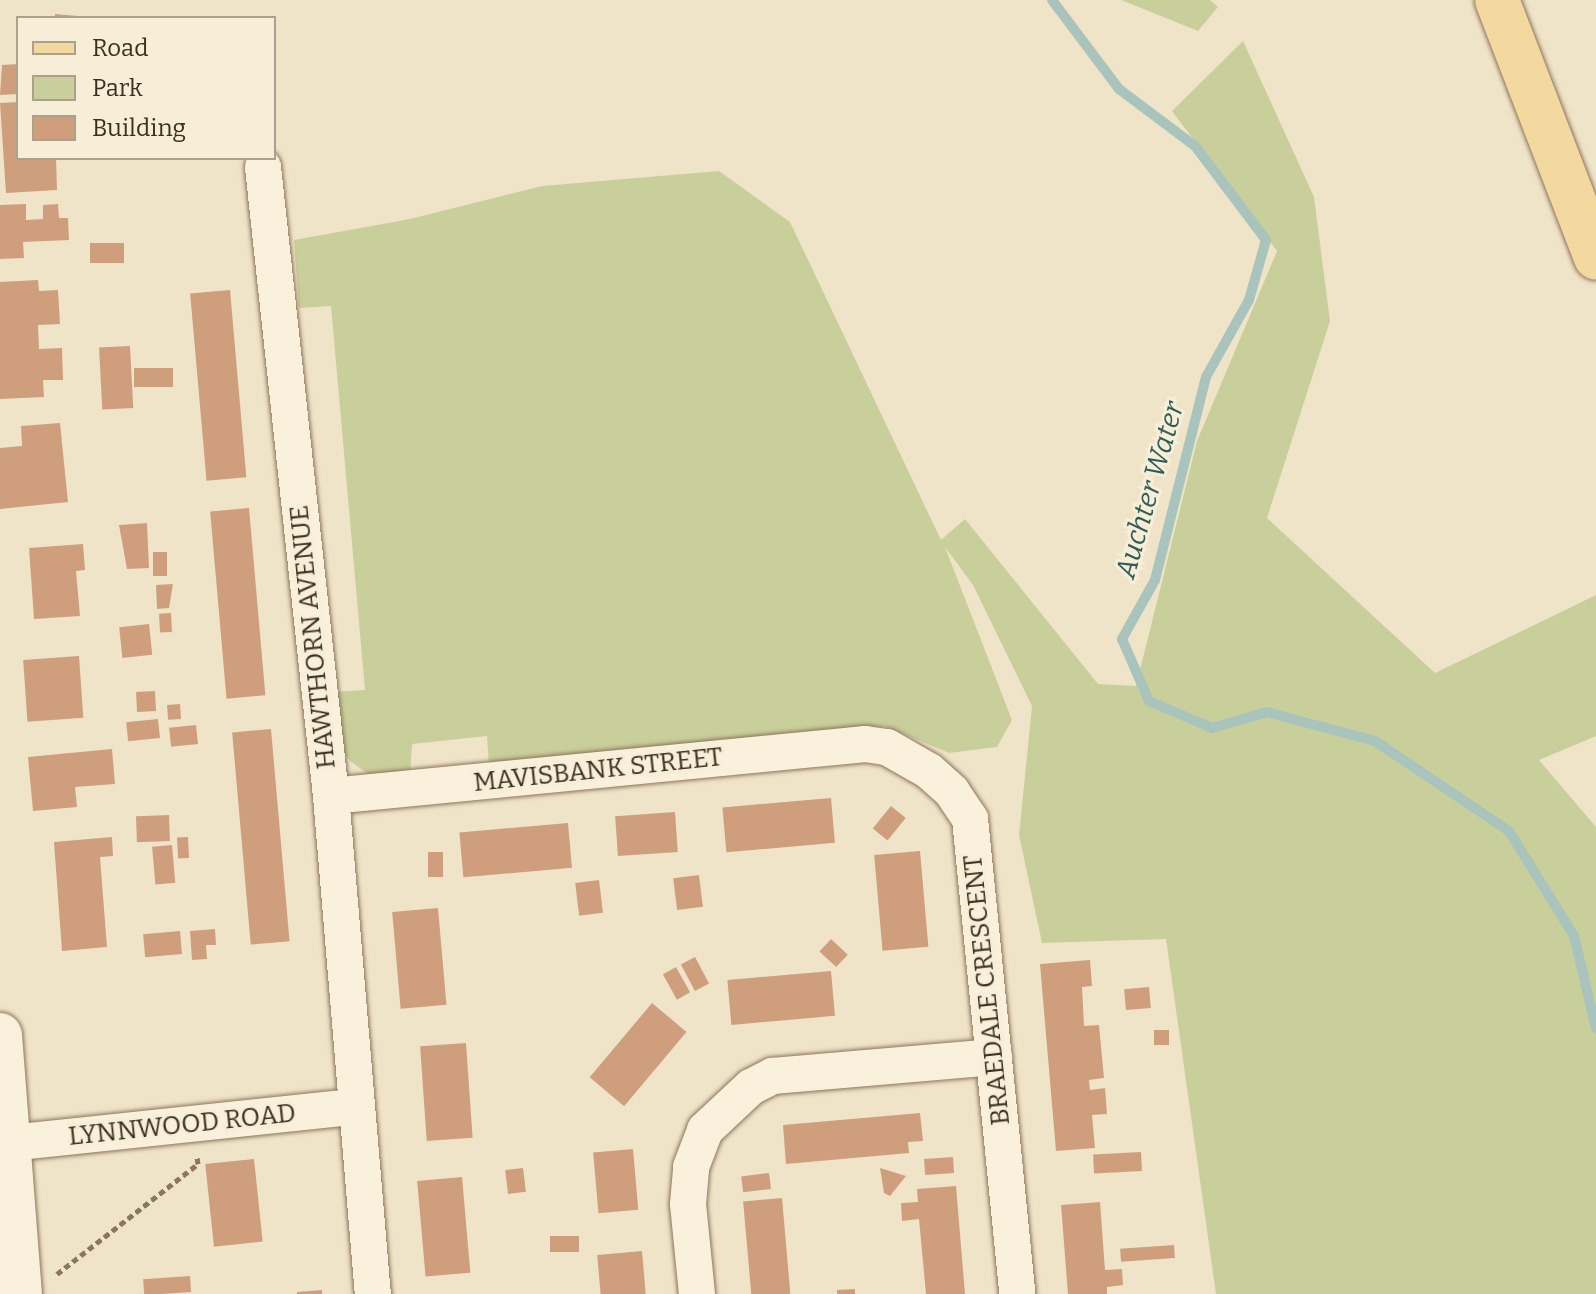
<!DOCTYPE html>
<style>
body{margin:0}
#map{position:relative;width:1596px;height:1294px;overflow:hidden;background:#f0e4c8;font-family:Bitter,serif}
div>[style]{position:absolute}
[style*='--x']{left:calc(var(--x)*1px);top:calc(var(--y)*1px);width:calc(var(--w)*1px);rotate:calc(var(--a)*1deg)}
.green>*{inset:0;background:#c9cf9b}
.stream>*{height:10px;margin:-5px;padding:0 5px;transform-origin:5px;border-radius:5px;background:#a9c4bc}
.building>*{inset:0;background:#cf9f7d;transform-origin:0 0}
.path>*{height:5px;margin-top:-2.5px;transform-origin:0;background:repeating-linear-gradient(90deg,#8d765c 0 6px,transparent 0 10px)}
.roads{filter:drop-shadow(0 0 2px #8d765c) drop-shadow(0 0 2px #8d765c)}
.street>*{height:36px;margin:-18px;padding:0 18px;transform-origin:18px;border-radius:18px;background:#faf1dc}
.secondary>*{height:44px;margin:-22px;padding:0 22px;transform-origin:22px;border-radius:22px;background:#faf1dc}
.primary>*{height:44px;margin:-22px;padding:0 22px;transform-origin:22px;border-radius:22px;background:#f3d9a0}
span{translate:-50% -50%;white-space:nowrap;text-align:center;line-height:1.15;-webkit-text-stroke:6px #f7eed8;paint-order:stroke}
.street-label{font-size:26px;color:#3d2e20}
.water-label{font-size:28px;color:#2f5d5a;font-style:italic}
.legend{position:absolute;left:16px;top:16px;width:260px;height:144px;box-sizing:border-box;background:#f7eed8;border:2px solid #ada18e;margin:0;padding:10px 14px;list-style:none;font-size:24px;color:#3d2e20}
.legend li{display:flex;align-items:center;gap:16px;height:40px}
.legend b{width:40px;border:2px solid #ada18e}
</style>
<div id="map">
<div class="green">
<div style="clip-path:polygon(1121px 0,1210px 0,1218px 7px,1198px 31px)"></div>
<div style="clip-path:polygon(1243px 41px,1314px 197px,1330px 321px,1267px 518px,1435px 673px,1596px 595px,1596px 736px,1539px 760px,1596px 827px,1596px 1294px,1216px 1294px,1166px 939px,1042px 943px,1019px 835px,1032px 706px,973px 585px,945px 547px,1012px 720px,997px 747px,949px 753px,885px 726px,489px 765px,487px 736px,412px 744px,410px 776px,371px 776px,350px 761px,338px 744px,334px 692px,365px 690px,331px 306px,299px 308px,294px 240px,410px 219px,542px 186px,719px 171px,790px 222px,941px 540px,965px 519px,1098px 684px,1136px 686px,1197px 441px,1277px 251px,1172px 111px)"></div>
</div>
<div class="stream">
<div style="--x:1052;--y:0;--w:111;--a:53"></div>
<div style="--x:1119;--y:89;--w:95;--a:36.9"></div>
<div style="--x:1195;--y:146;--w:118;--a:52.9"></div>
<div style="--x:1266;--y:240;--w:62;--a:105.8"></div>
<div style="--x:1249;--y:300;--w:88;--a:119.2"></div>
<div style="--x:1206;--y:377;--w:209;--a:104.1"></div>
<div style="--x:1155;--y:580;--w:68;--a:119.2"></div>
<div style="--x:1122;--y:639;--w:68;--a:66.5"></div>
<div style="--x:1149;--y:701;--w:69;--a:23.2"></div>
<div style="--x:1212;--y:728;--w:57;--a:-16.2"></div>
<div style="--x:1267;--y:712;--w:112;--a:15"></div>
<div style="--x:1375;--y:741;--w:161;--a:33.9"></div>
<div style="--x:1509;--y:831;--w:123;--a:58.2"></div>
<div style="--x:1574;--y:936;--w:95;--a:76.6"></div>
</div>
<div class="building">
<div style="clip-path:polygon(55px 14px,78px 16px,78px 18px,55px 18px)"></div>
<div style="clip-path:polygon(18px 64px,18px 94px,0 95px,2px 65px)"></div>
<div style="clip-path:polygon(18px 102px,18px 158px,56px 158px,57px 190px,6px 193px,0 103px)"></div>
<div style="clip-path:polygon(26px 204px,26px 220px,43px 219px,43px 205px,58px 204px,59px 218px,68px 218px,69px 240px,23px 242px,24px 258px,0 259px,0 205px)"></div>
<div style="left:124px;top:243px;width:20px;height:34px;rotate:90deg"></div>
<div style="clip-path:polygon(38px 280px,39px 291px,58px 290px,60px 324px,38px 325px,39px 349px,62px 348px,63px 380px,43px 380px,44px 397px,0 399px,0 282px)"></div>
<div style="left:230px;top:290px;width:188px;height:40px;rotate:85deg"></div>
<div style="left:130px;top:346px;width:62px;height:31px;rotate:87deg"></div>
<div style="left:173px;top:368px;width:19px;height:39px;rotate:90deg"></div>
<div style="clip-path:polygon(60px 423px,68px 502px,0 509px,0 448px,22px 446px,21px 426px)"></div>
<div style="left:249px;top:508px;width:188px;height:39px;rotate:85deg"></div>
<div style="clip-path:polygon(147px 523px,149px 568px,127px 569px,119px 525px)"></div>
<div style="clip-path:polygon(83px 544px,85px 570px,76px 571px,80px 616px,34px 619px,29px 548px)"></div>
<div style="left:167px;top:552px;width:24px;height:14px;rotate:90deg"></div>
<div style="clip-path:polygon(173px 584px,169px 608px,157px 609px,156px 585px)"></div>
<div style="left:171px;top:613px;width:19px;height:12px;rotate:87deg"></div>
<div style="left:149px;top:624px;width:31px;height:30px;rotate:84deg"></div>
<div style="left:79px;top:656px;width:62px;height:56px;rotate:86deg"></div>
<div style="left:155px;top:691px;width:20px;height:19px;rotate:87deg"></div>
<div style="left:180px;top:704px;width:15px;height:13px;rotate:86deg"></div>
<div style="left:158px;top:719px;width:19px;height:32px;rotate:84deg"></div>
<div style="left:196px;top:725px;width:19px;height:27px;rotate:84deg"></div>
<div style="left:271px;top:729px;width:213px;height:39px;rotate:85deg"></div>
<div style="clip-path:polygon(112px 749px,115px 784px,75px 787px,77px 807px,33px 811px,28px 757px)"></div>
<div style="left:831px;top:798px;width:45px;height:109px;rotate:85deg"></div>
<div style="left:891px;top:806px;width:19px;height:29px;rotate:39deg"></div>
<div style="left:675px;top:812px;width:40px;height:60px;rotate:86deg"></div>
<div style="left:169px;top:815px;width:26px;height:33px;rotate:88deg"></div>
<div style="left:568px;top:823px;width:45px;height:109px;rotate:85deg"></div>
<div style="clip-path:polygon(112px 837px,113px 856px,100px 857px,107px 947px,62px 951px,54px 842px)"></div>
<div style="left:188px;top:837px;width:21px;height:11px;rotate:87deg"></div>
<div style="left:172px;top:845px;width:38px;height:20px;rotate:85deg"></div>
<div style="left:920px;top:851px;width:96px;height:46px;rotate:85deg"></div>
<div style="left:428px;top:852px;width:15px;height:25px"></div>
<div style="left:699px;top:875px;width:32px;height:26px;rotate:83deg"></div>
<div style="left:599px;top:880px;width:33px;height:24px;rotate:83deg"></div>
<div style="left:438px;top:908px;width:97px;height:46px;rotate:85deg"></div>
<div style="clip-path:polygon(215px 929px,216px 945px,206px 945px,207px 959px,192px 960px,190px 931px)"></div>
<div style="left:180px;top:931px;width:23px;height:37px;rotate:85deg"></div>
<div style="left:831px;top:939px;width:23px;height:17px;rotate:43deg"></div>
<div style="left:695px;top:957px;width:30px;height:16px;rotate:62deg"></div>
<div style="clip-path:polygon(1090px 960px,1092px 986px,1082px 987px,1084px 1026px,1099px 1025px,1104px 1078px,1089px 1080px,1090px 1090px,1105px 1088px,1107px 1114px,1092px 1115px,1095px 1148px,1056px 1151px,1040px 964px)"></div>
<div style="left:676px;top:967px;width:29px;height:15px;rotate:61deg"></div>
<div style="left:831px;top:971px;width:45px;height:104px;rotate:85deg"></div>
<div style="left:1149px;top:987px;width:21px;height:25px;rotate:85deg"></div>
<div style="left:652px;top:1003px;width:45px;height:97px;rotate:40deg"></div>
<div style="left:1169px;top:1030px;width:15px;height:15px;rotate:90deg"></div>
<div style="left:466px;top:1043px;width:95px;height:46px;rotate:86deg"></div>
<div style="clip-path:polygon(920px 1113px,923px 1141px,908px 1142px,909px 1153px,786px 1164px,783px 1125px)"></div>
<div style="left:633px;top:1149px;width:61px;height:40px;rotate:85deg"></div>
<div style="left:1141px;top:1152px;width:19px;height:48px;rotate:87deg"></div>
<div style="left:953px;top:1157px;width:16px;height:29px;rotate:86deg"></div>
<div style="left:254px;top:1159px;width:83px;height:49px;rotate:84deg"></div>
<div style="left:523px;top:1168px;width:24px;height:18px;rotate:83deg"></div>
<div style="clip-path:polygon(880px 1168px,906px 1176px,890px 1196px,884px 1193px)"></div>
<div style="left:769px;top:1173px;width:16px;height:28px;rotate:83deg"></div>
<div style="left:462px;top:1177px;width:96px;height:45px;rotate:85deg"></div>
<div style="clip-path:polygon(956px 1186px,965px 1294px,926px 1294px,919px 1219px,902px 1221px,901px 1203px,918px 1202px,917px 1189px)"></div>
<div style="left:782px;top:1198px;width:96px;height:39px;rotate:85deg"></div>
<div style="clip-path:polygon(1100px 1202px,1105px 1270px,1122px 1269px,1123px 1285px,1107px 1287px,1107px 1294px,1068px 1294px,1061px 1205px)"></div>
<div style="left:550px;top:1236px;width:29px;height:16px"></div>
<div style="left:1174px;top:1245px;width:13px;height:54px;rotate:86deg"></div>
<div style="left:642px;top:1251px;width:43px;height:45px;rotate:85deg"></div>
<div style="left:190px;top:1276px;width:16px;height:47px;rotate:86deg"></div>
<div style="clip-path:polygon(855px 1289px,855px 1294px,837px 1294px,837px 1290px)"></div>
<div style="clip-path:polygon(322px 1290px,322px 1294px,297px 1294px,297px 1292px)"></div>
</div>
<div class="path">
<div style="--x:57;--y:1274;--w:179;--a:-38"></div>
<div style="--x:198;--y:1164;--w:7;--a:-98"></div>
</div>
<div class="roads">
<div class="street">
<div style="--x:263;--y:167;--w:633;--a:83.83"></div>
<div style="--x:331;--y:796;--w:500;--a:85.2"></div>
<div style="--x:331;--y:796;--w:537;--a:-5.56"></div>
<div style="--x:865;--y:744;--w:22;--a:8"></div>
<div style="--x:887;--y:747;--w:48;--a:29.7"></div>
<div style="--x:929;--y:771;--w:31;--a:42"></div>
<div style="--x:952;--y:792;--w:32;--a:56"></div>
<div style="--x:970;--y:819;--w:477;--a:84.3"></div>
<div style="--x:10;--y:1143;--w:346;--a:-6"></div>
<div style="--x:697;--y:1294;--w:90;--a:-95.7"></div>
<div style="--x:688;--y:1204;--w:37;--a:-85"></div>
<div style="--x:691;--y:1167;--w:40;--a:-69"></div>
<div style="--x:705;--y:1130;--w:63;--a:-43.1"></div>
<div style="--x:751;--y:1087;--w:25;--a:-27"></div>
<div style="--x:773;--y:1076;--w:222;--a:-4.9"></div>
</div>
<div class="secondary">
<div style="--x:0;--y:1035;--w:260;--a:85.6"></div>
</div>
<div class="primary">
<div style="--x:1497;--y:0;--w:276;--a:69"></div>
</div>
</div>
<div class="street-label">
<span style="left:313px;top:637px;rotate:-96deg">HAWTHORN AVENUE</span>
<span style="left:598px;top:770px;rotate:-6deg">MAVISBANK STREET</span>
<span style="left:987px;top:990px;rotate:-96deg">BRAEDALE CRESCENT</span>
<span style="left:182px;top:1125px;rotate:-6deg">LYNNWOOD ROAD</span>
</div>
<div class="water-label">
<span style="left:1150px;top:490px;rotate:-74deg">Auchter Water</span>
</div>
<ul class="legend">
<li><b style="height:10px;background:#f3d9a0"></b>Road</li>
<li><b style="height:22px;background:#c9cf9b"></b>Park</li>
<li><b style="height:22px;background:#cf9f7d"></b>Building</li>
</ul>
</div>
